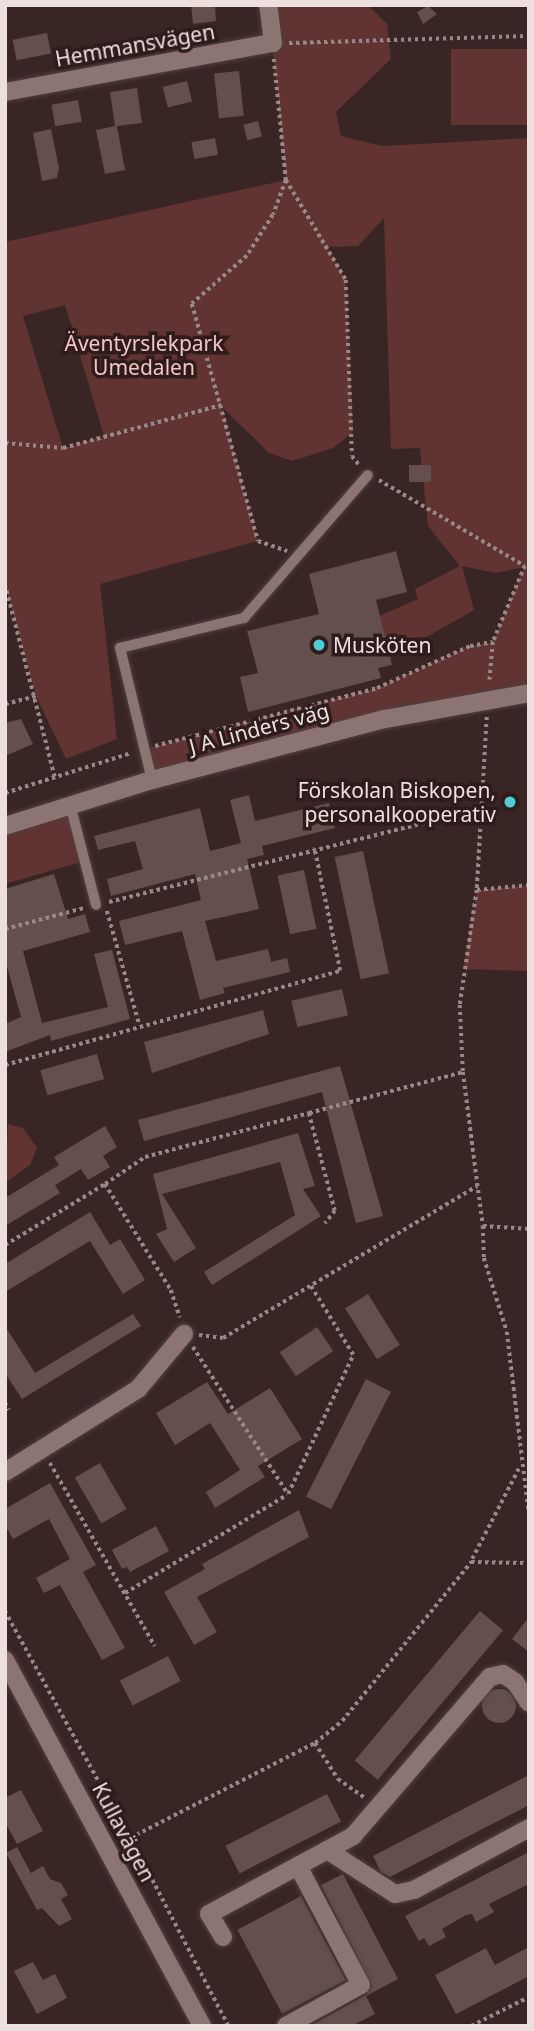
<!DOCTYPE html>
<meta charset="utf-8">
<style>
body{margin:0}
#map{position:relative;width:534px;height:2031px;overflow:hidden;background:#392524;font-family:"Noto Sans",sans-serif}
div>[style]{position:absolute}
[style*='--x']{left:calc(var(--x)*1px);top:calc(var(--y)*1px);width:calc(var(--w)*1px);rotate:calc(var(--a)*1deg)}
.green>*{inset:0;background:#613332;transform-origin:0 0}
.building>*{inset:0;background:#644f4d;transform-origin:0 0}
.round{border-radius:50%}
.path>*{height:3.5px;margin-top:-1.75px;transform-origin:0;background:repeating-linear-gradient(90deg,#988887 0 3.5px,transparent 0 7px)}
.roads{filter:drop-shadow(0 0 2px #504040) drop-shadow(0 0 2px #504040)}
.service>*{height:10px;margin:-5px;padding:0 5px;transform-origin:5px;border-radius:5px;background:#8b7472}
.minor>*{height:18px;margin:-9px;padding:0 9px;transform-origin:9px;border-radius:9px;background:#8b7472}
.dots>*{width:19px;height:19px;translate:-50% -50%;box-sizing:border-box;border:4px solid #2e1c1b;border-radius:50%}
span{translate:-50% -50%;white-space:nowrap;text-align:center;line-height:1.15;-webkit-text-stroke:7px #2e1c1b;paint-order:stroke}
.street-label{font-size:21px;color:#ecdfde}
.park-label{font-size:21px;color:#f2c5c2}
.poi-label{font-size:21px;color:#ecdfde}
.left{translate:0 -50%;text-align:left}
.right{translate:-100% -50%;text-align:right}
.frame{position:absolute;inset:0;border:7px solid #ecdfde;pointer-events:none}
</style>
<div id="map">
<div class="green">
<div style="clip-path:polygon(evenodd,268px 5px,368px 5px,387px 24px,391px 59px,336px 112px,341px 136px,382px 146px,529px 138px,529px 693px,152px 780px,145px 749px,377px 688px,470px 646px,493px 642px,524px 567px,495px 573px,462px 566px,474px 610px,390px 658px,379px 616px,418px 599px,415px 589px,460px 566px,428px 526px,420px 448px,391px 449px,384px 218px,358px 246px,328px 247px,346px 280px,353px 432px,333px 448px,292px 461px,269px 453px,222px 407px,258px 541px,100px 584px,117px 739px,66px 759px,36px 696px,5px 584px,5px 242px,286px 180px,268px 5px,65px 305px,104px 436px,63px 448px,23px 316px,65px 305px)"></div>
<div style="left:529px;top:49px;width:76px;height:78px;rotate:90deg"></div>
<div style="clip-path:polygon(71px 808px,84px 861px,5px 884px,5px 826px)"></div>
<div style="clip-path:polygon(529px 885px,529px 971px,463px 969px,477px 890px)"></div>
<div style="clip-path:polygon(8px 1124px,23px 1128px,37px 1148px,30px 1165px,5px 1183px)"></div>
</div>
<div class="building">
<div style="clip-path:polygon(191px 5px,215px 5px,216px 21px,193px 24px)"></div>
<div style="clip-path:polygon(428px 6px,437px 14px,423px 24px,417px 12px)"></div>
<div style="left:47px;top:33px;width:21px;height:35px;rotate:79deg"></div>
<div style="left:239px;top:71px;width:45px;height:25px;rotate:84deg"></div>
<div style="left:187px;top:81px;width:21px;height:25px;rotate:76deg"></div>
<div style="clip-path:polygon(137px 88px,142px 123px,117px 126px,125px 170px,105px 174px,96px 130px,115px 126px,110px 92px)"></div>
<div style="left:78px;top:100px;width:22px;height:27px;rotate:80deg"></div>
<div style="left:258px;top:121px;width:16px;height:15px;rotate:76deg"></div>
<div style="clip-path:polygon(51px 129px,59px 168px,57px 178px,42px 181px,33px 133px)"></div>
<div style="left:215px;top:138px;width:17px;height:24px;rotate:80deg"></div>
<div style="left:409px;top:465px;width:22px;height:17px"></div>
<div style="clip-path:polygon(396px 551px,407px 592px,376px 600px,392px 665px,378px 668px,381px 678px,248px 712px,240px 677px,258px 673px,247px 631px,319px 614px,309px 574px)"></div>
<div style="clip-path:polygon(21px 719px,33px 744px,5px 756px,5px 723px)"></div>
<div style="clip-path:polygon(249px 795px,255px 821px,329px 803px,335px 828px,262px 846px,264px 855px,247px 859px,259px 909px,205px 921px,216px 961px,268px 949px,271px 962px,287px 958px,290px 972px,223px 988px,225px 993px,200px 1000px,182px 931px,125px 945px,119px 921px,201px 900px,195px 874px,111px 896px,107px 879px,143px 869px,135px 841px,98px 850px,94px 836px,200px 808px,210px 851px,241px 843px,230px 800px)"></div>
<div style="left:363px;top:851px;width:125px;height:29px;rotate:78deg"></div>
<div style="left:304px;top:870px;width:60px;height:27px;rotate:78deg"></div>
<div style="clip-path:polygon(54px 874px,68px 919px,85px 914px,90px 932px,23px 951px,42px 1023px,108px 1007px,94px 954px,112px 950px,130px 1019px,51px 1041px,50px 1035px,5px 1052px,5px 1024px,21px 1017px,5px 959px,5px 889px)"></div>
<div style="left:342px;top:989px;width:27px;height:52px;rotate:77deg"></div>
<div style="clip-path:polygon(263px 1010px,269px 1034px,152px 1073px,144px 1042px)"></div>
<div style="left:97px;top:1054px;width:26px;height:59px;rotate:74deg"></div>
<div style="clip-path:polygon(340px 1066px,383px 1216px,356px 1223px,322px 1092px,144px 1141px,138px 1120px)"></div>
<div style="clip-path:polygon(105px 1126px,117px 1147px,103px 1156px,110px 1167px,88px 1180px,81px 1169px,55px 1185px,60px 1193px,5px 1226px,5px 1198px,59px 1165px,54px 1157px)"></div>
<div style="clip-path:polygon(298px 1133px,315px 1186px,303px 1189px,321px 1216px,212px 1285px,204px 1272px,295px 1215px,280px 1162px,162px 1194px,196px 1248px,174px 1262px,156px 1234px,167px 1229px,153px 1174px)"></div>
<div style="clip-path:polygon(90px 1212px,110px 1245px,120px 1239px,145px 1280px,123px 1294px,90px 1241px,5px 1292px,5px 1264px)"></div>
<div style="left:368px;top:1294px;width:60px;height:27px;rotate:58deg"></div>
<div style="clip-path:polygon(133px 1314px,141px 1326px,22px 1399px,5px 1373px,5px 1326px,35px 1373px)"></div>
<div style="left:317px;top:1327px;width:29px;height:45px;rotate:56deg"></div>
<div style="left:366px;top:1379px;width:28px;height:132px;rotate:27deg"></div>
<div style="clip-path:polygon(207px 1382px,228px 1414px,270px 1388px,302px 1439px,258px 1466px,265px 1477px,215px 1508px,206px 1492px,240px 1470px,210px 1423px,175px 1445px,156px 1413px)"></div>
<div style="left:100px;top:1463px;width:53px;height:29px;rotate:60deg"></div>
<div style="clip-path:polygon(50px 1483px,96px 1565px,83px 1572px,125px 1648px,102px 1660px,60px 1585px,44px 1593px,36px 1578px,70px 1559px,49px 1519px,13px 1539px,5px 1525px,5px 1509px)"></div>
<div style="clip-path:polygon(299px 1510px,309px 1537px,197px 1597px,217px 1632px,194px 1645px,164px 1592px,205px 1569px,202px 1564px)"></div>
<div style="clip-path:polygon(156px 1526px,169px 1551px,130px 1572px,127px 1567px,122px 1569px,112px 1550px)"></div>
<div style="left:480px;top:1611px;width:30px;height:195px;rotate:40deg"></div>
<div style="clip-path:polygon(529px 1617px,529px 1652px,512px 1639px)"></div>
<div style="left:168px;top:1656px;width:28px;height:54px;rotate:63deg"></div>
<div class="round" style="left:482px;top:1689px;width:34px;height:34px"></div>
<div style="clip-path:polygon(529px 1775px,529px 1805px,390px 1877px,381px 1872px,373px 1856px)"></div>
<div style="clip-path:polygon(21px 1790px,43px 1831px,17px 1844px,5px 1822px,5px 1798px)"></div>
<div style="left:327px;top:1794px;width:31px;height:114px;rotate:63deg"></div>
<div style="clip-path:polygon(17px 1847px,31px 1873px,43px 1866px,50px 1879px,61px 1883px,68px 1895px,61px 1899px,72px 1919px,59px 1926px,42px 1908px,37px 1910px,6px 1853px)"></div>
<div style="clip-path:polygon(529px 1852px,529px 1884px,489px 1904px,494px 1912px,476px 1922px,472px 1914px,466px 1915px,442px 1929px,446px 1937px,429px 1946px,424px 1938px,419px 1941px,405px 1916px)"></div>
<div style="clip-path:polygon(343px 1874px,398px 1979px,366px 1996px,375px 2014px,351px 2026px,310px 2026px,366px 1995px,372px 1986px,321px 1885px)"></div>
<div style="left:301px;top:1896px;width:95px;height:72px;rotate:62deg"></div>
<div style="clip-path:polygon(529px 1947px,529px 1976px,456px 2014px,435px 1975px,486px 1948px,495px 1965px)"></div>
<div style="clip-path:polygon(33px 1962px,43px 1980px,55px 1974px,67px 1998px,37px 2014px,14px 1971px)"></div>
</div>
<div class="path">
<div style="--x:289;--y:43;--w:240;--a:-1.7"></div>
<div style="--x:274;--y:59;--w:122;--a:84.3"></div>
<div style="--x:286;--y:180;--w:117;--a:59"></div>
<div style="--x:346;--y:280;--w:176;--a:88"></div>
<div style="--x:352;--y:456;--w:11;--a:52"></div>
<div style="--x:286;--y:180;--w:37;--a:110"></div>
<div style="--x:273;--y:215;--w:49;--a:122.4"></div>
<div style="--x:247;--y:256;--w:73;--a:138.9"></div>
<div style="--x:192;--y:304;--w:246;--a:74.4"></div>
<div style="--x:258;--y:541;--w:31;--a:19"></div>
<div style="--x:5;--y:443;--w:58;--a:4.9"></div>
<div style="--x:63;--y:448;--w:164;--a:-15.2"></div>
<div style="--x:379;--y:480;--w:169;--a:30.5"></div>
<div style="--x:525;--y:566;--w:82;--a:112.8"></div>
<div style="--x:493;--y:642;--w:38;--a:95"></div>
<div style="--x:5;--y:584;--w:199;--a:75.5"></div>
<div style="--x:5;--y:704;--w:32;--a:-14"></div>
<div style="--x:487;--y:717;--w:173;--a:93.3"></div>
<div style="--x:477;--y:890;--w:116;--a:98.4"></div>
<div style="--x:460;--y:1005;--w:67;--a:87.4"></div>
<div style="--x:463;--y:1072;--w:155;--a:82.6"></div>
<div style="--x:483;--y:1226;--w:46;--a:3.7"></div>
<div style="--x:155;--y:746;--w:229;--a:-14.6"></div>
<div style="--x:377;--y:688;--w:102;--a:-24.3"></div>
<div style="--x:470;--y:646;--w:23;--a:-10"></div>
<div style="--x:5;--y:793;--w:132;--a:-17.6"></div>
<div style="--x:477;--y:890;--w:52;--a:-5.5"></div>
<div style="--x:109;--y:902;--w:385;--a:-14.1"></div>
<div style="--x:107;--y:911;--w:116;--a:74.1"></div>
<div style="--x:5;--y:929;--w:82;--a:-14.9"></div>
<div style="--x:5;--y:1065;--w:348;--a:-15.7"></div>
<div style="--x:340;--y:971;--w:126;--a:-101.9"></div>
<div style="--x:309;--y:1113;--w:159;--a:-14.9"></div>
<div style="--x:105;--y:1184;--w:48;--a:-34"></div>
<div style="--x:145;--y:1157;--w:170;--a:-15"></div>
<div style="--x:309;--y:1113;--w:101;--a:75.1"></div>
<div style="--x:335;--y:1211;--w:16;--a:128"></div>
<div style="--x:483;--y:1226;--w:32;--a:88"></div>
<div style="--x:484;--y:1258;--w:77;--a:72.7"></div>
<div style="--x:507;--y:1332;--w:182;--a:83.1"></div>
<div style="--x:5;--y:1245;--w:117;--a:-31.4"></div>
<div style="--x:105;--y:1184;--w:125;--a:58.1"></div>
<div style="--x:171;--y:1290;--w:29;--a:72"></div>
<div style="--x:199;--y:1335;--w:24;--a:7"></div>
<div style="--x:223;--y:1338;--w:296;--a:-30.9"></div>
<div style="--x:193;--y:1347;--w:175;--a:57.1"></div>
<div style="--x:288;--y:1494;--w:153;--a:-64.9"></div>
<div style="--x:353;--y:1355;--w:82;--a:-121.6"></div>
<div style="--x:5;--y:1403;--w:8;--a:60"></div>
<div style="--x:50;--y:1463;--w:211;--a:60.2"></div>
<div style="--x:519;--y:1469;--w:105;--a:117.3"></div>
<div style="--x:471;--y:1562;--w:58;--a:1"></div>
<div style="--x:125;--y:1593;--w:189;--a:-31.2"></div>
<div style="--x:5;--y:1611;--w:259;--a:61.2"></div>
<div style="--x:315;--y:1743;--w:43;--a:57.4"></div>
<div style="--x:338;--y:1779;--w:32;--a:35"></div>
<div style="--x:228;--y:2026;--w:212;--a:-117.5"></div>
<div style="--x:130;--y:1838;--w:208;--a:-27.2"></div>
<div style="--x:315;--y:1743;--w:35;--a:-39"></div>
<div style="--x:342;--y:1721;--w:205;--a:-50.9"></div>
<div style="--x:471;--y:2026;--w:65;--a:-26.6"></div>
</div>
<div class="roads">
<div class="service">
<div style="--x:152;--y:780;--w:136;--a:-103.6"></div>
<div style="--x:120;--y:648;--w:128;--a:-13.6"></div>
<div style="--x:244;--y:618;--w:189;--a:-49.1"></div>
<div style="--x:71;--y:808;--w:100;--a:75.5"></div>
</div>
<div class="minor">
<div style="--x:5;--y:92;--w:272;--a:-10.4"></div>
<div style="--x:273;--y:43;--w:38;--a:-97"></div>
<div style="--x:5;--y:826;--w:154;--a:-17.4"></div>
<div style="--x:152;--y:780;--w:241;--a:-14.7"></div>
<div style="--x:385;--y:719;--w:146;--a:-10.2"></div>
<div style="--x:5;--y:1472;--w:157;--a:-32"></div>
<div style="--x:138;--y:1389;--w:72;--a:-50.1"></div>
<div style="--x:5;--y:1660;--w:416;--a:61.7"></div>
<div style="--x:327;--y:1850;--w:81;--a:32.9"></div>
<div style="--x:395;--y:1894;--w:19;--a:-12"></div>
<div style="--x:414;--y:1890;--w:131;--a:-28.3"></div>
<div style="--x:223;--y:1937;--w:27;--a:-121"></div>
<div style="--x:209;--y:1914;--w:164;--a:-28.4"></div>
<div style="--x:353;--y:1836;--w:210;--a:-49.3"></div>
<div style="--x:490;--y:1677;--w:13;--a:-13"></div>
<div style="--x:503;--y:1674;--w:14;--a:34"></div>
<div style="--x:515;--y:1682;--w:25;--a:56"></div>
<div style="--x:286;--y:2026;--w:85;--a:-28.7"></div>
<div style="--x:361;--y:1985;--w:135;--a:-117.9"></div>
</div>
</div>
<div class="dots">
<div style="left:319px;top:645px;background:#51ccd4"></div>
<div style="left:510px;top:802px;background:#51ccd4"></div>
</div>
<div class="street-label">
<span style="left:135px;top:45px;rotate:-10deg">Hemmansvägen</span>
<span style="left:259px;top:728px;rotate:-15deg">J A Linders väg</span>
<span style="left:124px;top:1832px;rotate:62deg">Kullavägen</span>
</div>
<div class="park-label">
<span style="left:144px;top:355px">Äventyrslekpark<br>Umedalen</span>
</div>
<div class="poi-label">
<span class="left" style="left:333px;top:645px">Musköten</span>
<span class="right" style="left:496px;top:802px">Förskolan Biskopen,<br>personalkooperativ</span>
</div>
<div class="frame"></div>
</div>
